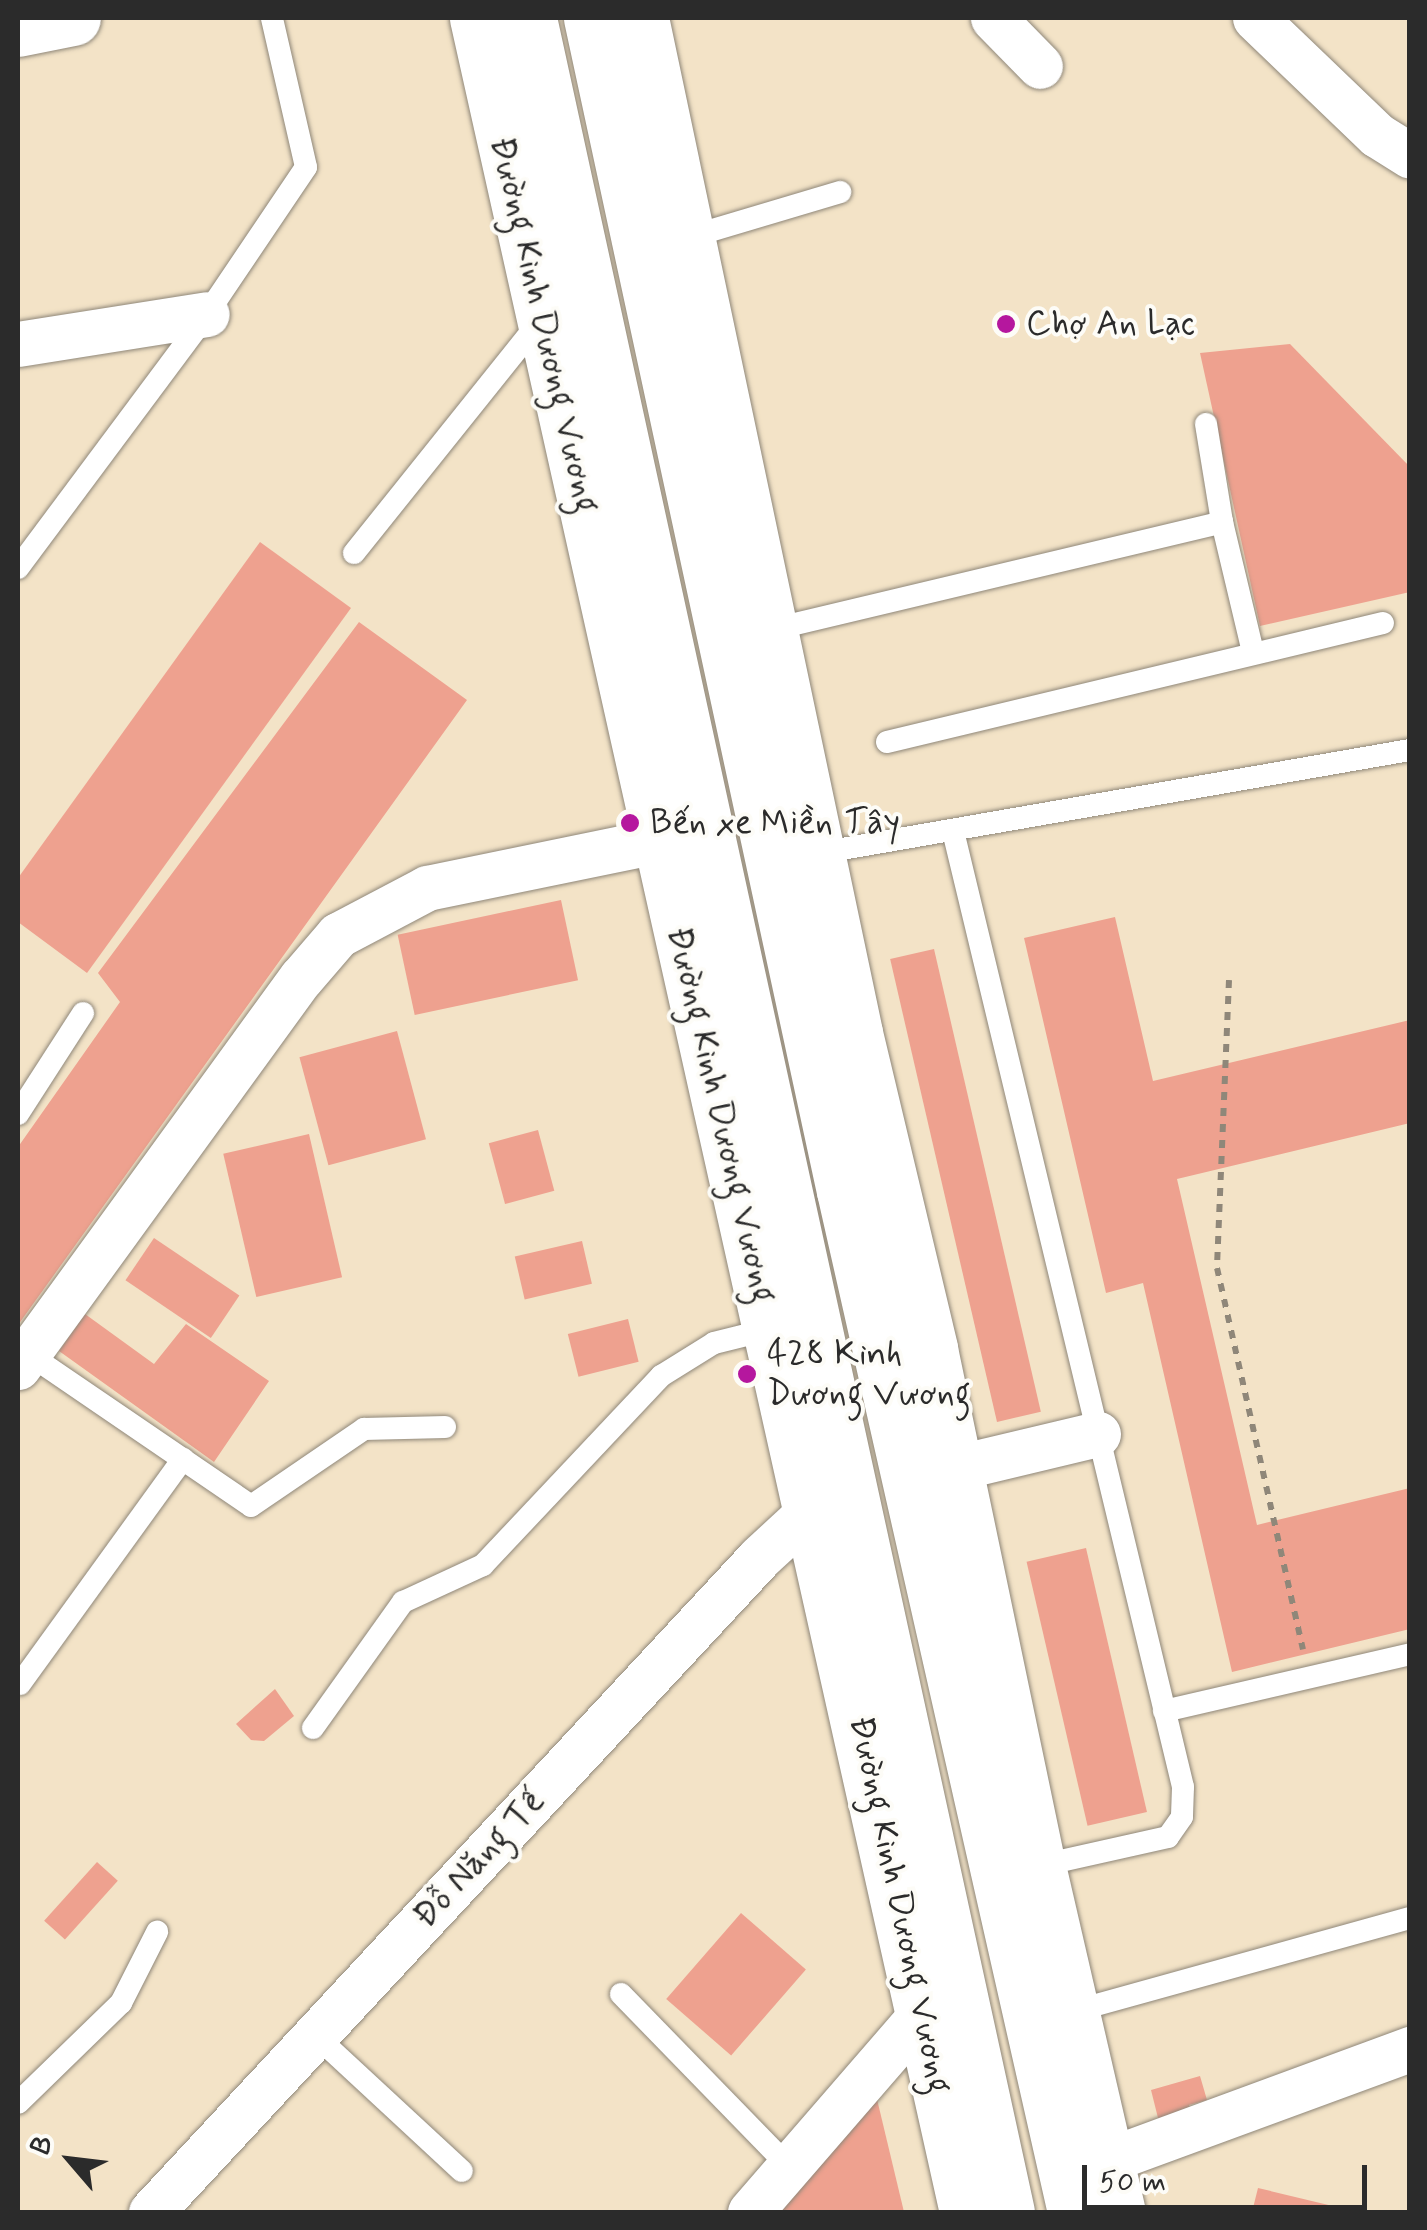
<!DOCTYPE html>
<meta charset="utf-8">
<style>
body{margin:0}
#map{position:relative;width:1427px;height:2230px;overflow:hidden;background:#f3e3c7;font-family:Mynerve,sans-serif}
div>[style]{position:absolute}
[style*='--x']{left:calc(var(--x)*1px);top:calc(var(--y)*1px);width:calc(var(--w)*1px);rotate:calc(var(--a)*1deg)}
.building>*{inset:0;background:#eea18f;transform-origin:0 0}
.path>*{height:6px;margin-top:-3px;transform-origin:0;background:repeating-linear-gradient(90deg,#8f8779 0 8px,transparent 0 16px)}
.roads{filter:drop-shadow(0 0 2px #8f8779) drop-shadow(0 0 2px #8f8779)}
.lane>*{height:22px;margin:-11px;padding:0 11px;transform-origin:11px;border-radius:11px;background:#fff}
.street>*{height:45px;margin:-22.5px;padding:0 22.5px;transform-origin:22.5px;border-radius:22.5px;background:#fff}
.secondary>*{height:55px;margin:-27.5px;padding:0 27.5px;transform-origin:27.5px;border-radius:27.5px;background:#fff}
.primary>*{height:55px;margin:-27.5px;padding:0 27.5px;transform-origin:27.5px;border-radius:27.5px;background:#fff}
.dots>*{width:28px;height:28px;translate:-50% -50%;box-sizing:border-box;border:5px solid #fdfcf7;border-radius:50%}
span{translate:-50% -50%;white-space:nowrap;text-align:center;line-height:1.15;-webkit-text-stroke:8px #fdfcf7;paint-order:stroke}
.poi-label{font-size:35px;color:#2b2b2b}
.left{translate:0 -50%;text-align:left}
.street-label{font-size:35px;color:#2b2b2b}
.frame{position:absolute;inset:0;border:20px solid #2b2b2b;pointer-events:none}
.north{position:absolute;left:20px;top:2110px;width:100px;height:100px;-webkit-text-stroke:8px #fdfcf7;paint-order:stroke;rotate:298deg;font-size:28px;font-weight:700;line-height:40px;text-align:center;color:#2b2b2b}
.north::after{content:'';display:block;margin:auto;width:35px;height:45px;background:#2b2b2b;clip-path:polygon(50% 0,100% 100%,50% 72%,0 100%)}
.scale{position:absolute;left:1082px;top:2165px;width:285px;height:45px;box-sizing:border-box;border:5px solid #2b2b2b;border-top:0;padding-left:12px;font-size:30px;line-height:35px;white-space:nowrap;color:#2b2b2b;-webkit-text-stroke:8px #fdfcf7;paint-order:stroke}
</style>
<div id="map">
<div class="building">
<div style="clip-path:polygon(1290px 344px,1410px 467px,1410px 592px,1260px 626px,1200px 353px)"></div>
<div style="clip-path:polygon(260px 542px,351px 608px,87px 973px,18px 922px,18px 878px)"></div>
<div style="clip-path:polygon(359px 622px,467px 700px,18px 1325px,18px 1147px,120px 1002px,98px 973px)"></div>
<div style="left:561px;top:900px;width:82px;height:167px;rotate:78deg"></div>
<div style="clip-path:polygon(1115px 917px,1153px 1081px,1410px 1020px,1410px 1123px,1177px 1179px,1257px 1525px,1410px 1488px,1410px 1629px,1232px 1672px,1143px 1283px,1106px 1293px,1024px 938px)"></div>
<div style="left:934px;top:949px;width:475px;height:45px;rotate:77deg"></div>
<div style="left:397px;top:1031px;width:112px;height:101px;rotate:75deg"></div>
<div style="left:538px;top:1130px;width:63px;height:51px;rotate:75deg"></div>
<div style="left:309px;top:1134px;width:147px;height:88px;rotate:77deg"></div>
<div style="left:154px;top:1238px;width:103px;height:51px;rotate:34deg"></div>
<div style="left:582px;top:1241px;width:44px;height:69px;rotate:77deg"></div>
<div style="clip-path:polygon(85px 1314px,154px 1364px,186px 1324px,269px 1381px,214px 1462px,59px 1351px)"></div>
<div style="left:628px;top:1319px;width:44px;height:62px;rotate:76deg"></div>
<div style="left:1086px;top:1548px;width:271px;height:61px;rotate:77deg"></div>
<div style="clip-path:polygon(275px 1689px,294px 1716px,264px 1741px,251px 1740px,236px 1724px)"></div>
<div style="left:97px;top:1862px;width:28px;height:79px;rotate:42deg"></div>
<div style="left:741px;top:1913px;width:86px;height:114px;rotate:41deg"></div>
<div style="clip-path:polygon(1200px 2076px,1207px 2100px,1189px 2105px,1194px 2119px,1161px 2130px,1151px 2090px)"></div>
<div style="clip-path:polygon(876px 2095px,904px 2212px,776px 2212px)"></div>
<div style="clip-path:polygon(1258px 2188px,1341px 2208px,1340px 2212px,1252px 2212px)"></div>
</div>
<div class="path">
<div style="--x:1229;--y:980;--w:288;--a:92.4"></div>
<div style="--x:1217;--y:1268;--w:391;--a:77.3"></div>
</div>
<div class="roads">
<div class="lane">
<div style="--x:686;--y:238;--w:161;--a:-16.6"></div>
<div style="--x:1206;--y:424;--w:99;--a:80.7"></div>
<div style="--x:354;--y:553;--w:297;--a:-51.3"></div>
<div style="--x:18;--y:568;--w:317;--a:-53.3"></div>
<div style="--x:207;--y:314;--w:177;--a:-56"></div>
<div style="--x:306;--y:167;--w:153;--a:-102.9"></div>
<div style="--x:770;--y:630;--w:465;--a:-13.4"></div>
<div style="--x:1222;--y:522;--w:134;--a:76.6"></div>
<div style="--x:887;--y:742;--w:510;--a:-13.49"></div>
<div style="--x:953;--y:831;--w:983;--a:76.47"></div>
<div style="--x:1183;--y:1787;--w:30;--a:92"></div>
<div style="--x:1182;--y:1817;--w:24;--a:125"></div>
<div style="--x:1168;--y:1837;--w:133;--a:167.4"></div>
<div style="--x:819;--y:853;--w:600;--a:-9.89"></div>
<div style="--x:18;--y:1114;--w:120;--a:-57.2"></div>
<div style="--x:27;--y:1353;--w:271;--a:34.3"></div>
<div style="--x:251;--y:1506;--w:137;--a:-34.3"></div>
<div style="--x:364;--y:1429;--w:81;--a:-1.4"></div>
<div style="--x:20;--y:1684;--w:278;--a:-54.1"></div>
<div style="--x:1164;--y:1711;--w:253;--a:-13"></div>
<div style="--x:313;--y:1728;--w:155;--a:-54.5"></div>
<div style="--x:403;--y:1602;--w:88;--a:-24.8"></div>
<div style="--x:483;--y:1565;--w:260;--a:-46.7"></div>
<div style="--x:661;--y:1376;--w:62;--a:-31.9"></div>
<div style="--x:714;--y:1343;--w:58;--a:-14"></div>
<div style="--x:621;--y:1994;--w:241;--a:45.8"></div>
<div style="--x:1071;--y:2012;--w:352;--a:-15.5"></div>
<div style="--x:315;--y:2035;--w:200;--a:42.8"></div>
<div style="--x:18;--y:2103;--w:144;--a:-44.2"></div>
<div style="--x:121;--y:2003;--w:80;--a:-63.1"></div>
</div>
<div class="street">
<div style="--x:993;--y:18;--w:67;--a:45.6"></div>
<div style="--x:1255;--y:18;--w:169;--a:43.8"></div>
<div style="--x:1377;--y:135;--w:39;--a:32"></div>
<div style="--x:18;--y:344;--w:191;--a:-9"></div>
<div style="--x:18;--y:1367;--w:481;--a:-54"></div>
<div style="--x:301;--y:978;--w:57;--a:-49.3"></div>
<div style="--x:338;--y:935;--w:101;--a:-27.8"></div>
<div style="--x:427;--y:888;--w:238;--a:-11.6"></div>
<div style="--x:955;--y:1468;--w:147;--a:-13.4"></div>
<div style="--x:1108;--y:2160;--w:322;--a:-20.2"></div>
<div style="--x:151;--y:2212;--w:894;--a:-47.08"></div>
<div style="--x:760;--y:1557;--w:71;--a:-42.7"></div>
<div style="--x:750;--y:2212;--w:266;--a:-49.1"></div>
</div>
<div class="secondary">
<div style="--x:18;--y:29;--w:56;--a:-11.3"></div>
</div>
<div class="primary">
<div style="--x:477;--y:18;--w:2248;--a:77.41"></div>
<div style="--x:529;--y:18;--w:2245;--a:77.71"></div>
<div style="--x:591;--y:18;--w:1200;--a:77.83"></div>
<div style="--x:844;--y:1191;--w:1047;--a:77.25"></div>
<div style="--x:641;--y:18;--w:1037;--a:78.09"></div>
<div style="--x:855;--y:1033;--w:325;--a:76.6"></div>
<div style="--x:930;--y:1349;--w:528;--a:78.2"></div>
<div style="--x:1038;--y:1866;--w:355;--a:77"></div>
</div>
</div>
<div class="dots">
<div style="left:1006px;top:324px;background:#b5179e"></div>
<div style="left:630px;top:823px;background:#b5179e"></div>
<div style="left:747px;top:1374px;background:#b5179e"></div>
</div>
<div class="poi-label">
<span class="left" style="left:1026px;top:324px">Chợ An Lạc</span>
<span class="left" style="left:650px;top:823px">Bến xe Miền Tây</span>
<span class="left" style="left:767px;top:1374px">428 Kinh<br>Dương Vương</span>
</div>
<div class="street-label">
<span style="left:544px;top:325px;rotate:77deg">Đường Kinh Dương Vương</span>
<span style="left:721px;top:1115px;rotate:77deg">Đường Kinh Dương Vương</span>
<span style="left:479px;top:1859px;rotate:-47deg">Đỗ Năng Tế</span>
<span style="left:900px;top:1905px;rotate:78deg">Đường Kinh Dương Vương</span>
</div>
<div class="frame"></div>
<div class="north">B</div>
<div class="scale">50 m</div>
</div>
